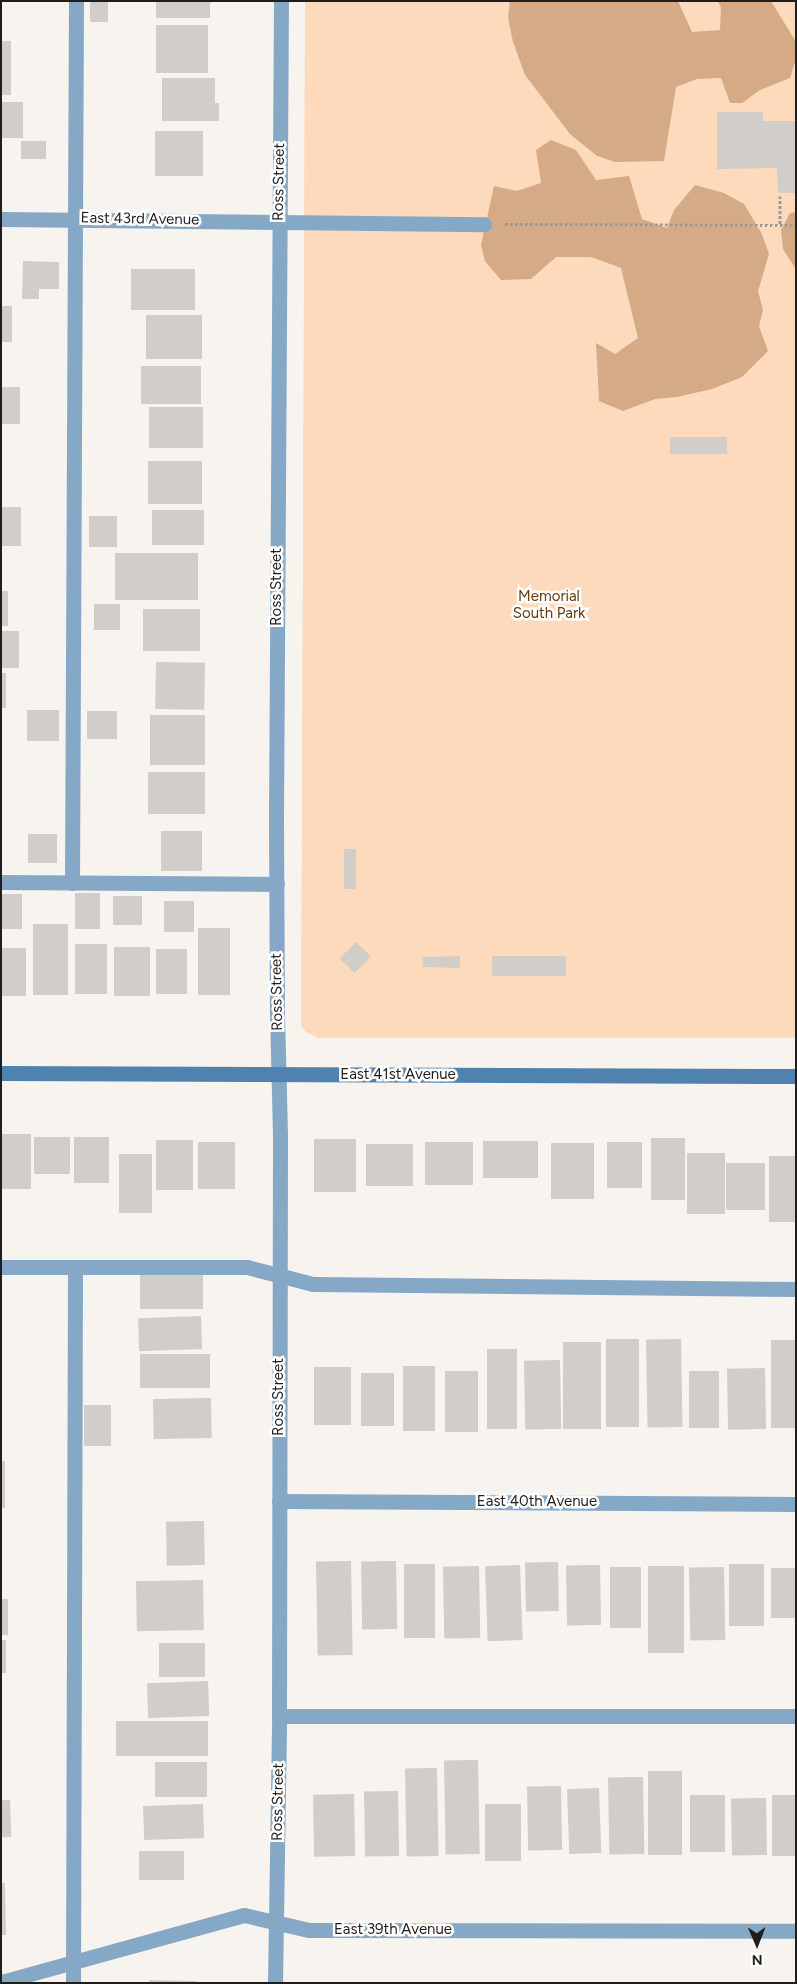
<!DOCTYPE html>
<style>
body{margin:0}
#map{position:relative;width:797px;height:1984px;overflow:hidden;background:#f7f3ee;font-family:Figtree,sans-serif}
div>[style]{position:absolute}
[style*='--x']{left:calc(var(--x)*1px);top:calc(var(--y)*1px);width:calc(var(--w)*1px);rotate:calc(var(--a)*1deg)}
.green>*{inset:0;background:#fddabb}
.forest>*{inset:0;background:#d4ab86}
.building>*{inset:0;background:#d1cdc9;transform-origin:0 0}
.path>*{height:3px;margin-top:-1.5px;transform-origin:0;background:repeating-linear-gradient(90deg,#9c9995 0 2.5px,transparent 0 5px)}
.lane>*{height:15px;margin:-7.5px;padding:0 7.5px;transform-origin:7.5px;border-radius:7.5px;background:#86a8c7}
.street>*{height:15px;margin:-7.5px;padding:0 7.5px;transform-origin:7.5px;border-radius:7.5px;background:#86a8c7}
.secondary>*{height:15px;margin:-7.5px;padding:0 7.5px;transform-origin:7.5px;border-radius:7.5px;background:#4f82af}
span{translate:-50% -50%;white-space:nowrap;text-align:center;line-height:1.15;-webkit-text-stroke:5px #fff;paint-order:stroke}
.street-label{font-size:15px;color:#201e1d}
.park-label{font-size:15px;color:#643c0f}
.frame{position:absolute;inset:0;border:2px solid #201e1d;pointer-events:none}
.north{position:absolute;left:732px;top:1919px;width:50px;height:50px;-webkit-text-stroke:4px #fff;paint-order:stroke;rotate:179deg;font-size:14px;font-weight:700;line-height:20px;text-align:center;color:#201e1d}
.north::after{content:'';display:block;margin:auto;width:18px;height:22px;background:#201e1d;clip-path:polygon(50% 0,100% 100%,50% 72%,0 100%)}
</style>
<div id="map">
<div class="green">
<div style="clip-path:polygon(305px 1px,796px 1px,796px 1038px,319px 1038px,306px 1032px,301px 1026px)"></div>
</div>
<div class="forest">
<div style="clip-path:polygon(510px 1px,678px 1px,692px 32px,720px 30px,721px 8px,718px 1px,771px 1px,796px 42px,796px 59px,790px 78px,760px 90px,742px 103px,730px 103px,721px 78px,697px 79px,676px 87px,664px 161px,615px 162px,597px 156px,570px 134px,525px 75px,513px 42px,508px 17px)"></div>
<div style="clip-path:polygon(551px 140px,576px 150px,596px 180px,629px 176px,642px 219px,667px 228px,674px 210px,695px 185px,724px 193px,744px 204px,762px 234px,769px 254px,758px 291px,763px 310px,759px 326px,768px 351px,742px 377px,712px 389px,677px 397px,655px 399px,623px 411px,599px 401px,596px 343px,615px 354px,638px 338px,621px 268px,591px 257px,556px 257px,531px 279px,501px 280px,485px 261px,481px 245px,494px 186px,517px 191px,541px 183px,536px 150px)"></div>
<div style="clip-path:polygon(796px 212px,796px 268px,795px 268px,783px 249px,781px 230px,790px 213px)"></div>
</div>
<div class="building">
<div style="left:90px;top:1px;width:18px;height:21px"></div>
<div style="left:156px;top:1px;width:54px;height:17px"></div>
<div style="left:156px;top:25px;width:52px;height:48px"></div>
<div style="left:11px;top:41px;width:54px;height:10px;rotate:90deg"></div>
<div style="clip-path:polygon(162px 78px,215px 78px,215px 103px,219px 103px,219px 121px,162px 121px)"></div>
<div style="left:1px;top:102px;width:22px;height:36px"></div>
<div style="clip-path:polygon(717px 112px,763px 112px,763px 121px,796px 121px,796px 193px,778px 193px,777px 168px,717px 169px)"></div>
<div style="left:203px;top:131px;width:45px;height:48px;rotate:90deg"></div>
<div style="left:46px;top:141px;width:18px;height:25px;rotate:90deg"></div>
<div style="clip-path:polygon(23px 261px,59px 262px,59px 289px,39px 289px,39px 299px,22px 299px)"></div>
<div style="left:131px;top:269px;width:64px;height:41px"></div>
<div style="left:1px;top:306px;width:11px;height:36px"></div>
<div style="left:146px;top:315px;width:56px;height:44px"></div>
<div style="left:141px;top:366px;width:60px;height:38px"></div>
<div style="left:1px;top:387px;width:19px;height:37px"></div>
<div style="left:203px;top:407px;width:41px;height:54px;rotate:90deg"></div>
<div style="left:727px;top:437px;width:17px;height:57px;rotate:90deg"></div>
<div style="left:148px;top:461px;width:54px;height:43px"></div>
<div style="left:1px;top:507px;width:20px;height:39px"></div>
<div style="left:152px;top:510px;width:52px;height:35px"></div>
<div style="left:89px;top:516px;width:28px;height:31px"></div>
<div style="left:115px;top:553px;width:83px;height:47px"></div>
<div style="left:1px;top:591px;width:7px;height:35px"></div>
<div style="left:94px;top:604px;width:26px;height:26px"></div>
<div style="left:143px;top:609px;width:57px;height:42px"></div>
<div style="left:1px;top:631px;width:18px;height:37px"></div>
<div style="left:156px;top:662px;width:49px;height:47px;rotate:1deg"></div>
<div style="left:1px;top:673px;width:5px;height:35px"></div>
<div style="left:27px;top:710px;width:32px;height:31px"></div>
<div style="left:87px;top:711px;width:30px;height:28px"></div>
<div style="left:150px;top:715px;width:55px;height:50px"></div>
<div style="left:148px;top:772px;width:57px;height:42px"></div>
<div style="left:161px;top:831px;width:41px;height:40px"></div>
<div style="left:28px;top:834px;width:29px;height:29px"></div>
<div style="left:344px;top:849px;width:12px;height:40px"></div>
<div style="left:75px;top:893px;width:25px;height:36px"></div>
<div style="left:1px;top:894px;width:21px;height:35px"></div>
<div style="left:113px;top:896px;width:29px;height:29px"></div>
<div style="left:164px;top:901px;width:30px;height:31px"></div>
<div style="left:33px;top:924px;width:35px;height:71px"></div>
<div style="left:198px;top:928px;width:32px;height:67px"></div>
<div style="left:356px;top:942px;width:21px;height:23px;rotate:45deg"></div>
<div style="left:75px;top:944px;width:32px;height:50px"></div>
<div style="left:114px;top:947px;width:36px;height:49px"></div>
<div style="left:1px;top:948px;width:25px;height:48px"></div>
<div style="left:156px;top:949px;width:31px;height:45px"></div>
<div style="clip-path:polygon(460px 956px,460px 968px,423px 967px,423px 957px)"></div>
<div style="left:492px;top:956px;width:74px;height:20px"></div>
<div style="left:1px;top:1134px;width:30px;height:55px"></div>
<div style="left:34px;top:1137px;width:36px;height:37px"></div>
<div style="left:109px;top:1137px;width:46px;height:35px;rotate:90deg"></div>
<div style="left:651px;top:1138px;width:34px;height:62px"></div>
<div style="left:314px;top:1139px;width:42px;height:53px"></div>
<div style="left:156px;top:1140px;width:37px;height:50px"></div>
<div style="left:483px;top:1141px;width:55px;height:37px"></div>
<div style="left:198px;top:1142px;width:37px;height:47px"></div>
<div style="left:425px;top:1142px;width:48px;height:43px"></div>
<div style="left:607px;top:1142px;width:35px;height:46px"></div>
<div style="left:551px;top:1143px;width:43px;height:56px"></div>
<div style="left:366px;top:1144px;width:47px;height:42px"></div>
<div style="left:687px;top:1153px;width:38px;height:61px"></div>
<div style="left:119px;top:1154px;width:33px;height:59px"></div>
<div style="left:796px;top:1156px;width:66px;height:27px;rotate:90deg"></div>
<div style="left:726px;top:1163px;width:39px;height:47px"></div>
<div style="left:203px;top:1274px;width:35px;height:63px;rotate:90deg"></div>
<div style="left:201px;top:1316px;width:33px;height:63px;rotate:88deg"></div>
<div style="left:606px;top:1339px;width:33px;height:88px"></div>
<div style="left:681px;top:1339px;width:88px;height:35px;rotate:89deg"></div>
<div style="left:771px;top:1340px;width:25px;height:88px"></div>
<div style="left:563px;top:1342px;width:38px;height:87px"></div>
<div style="left:487px;top:1349px;width:30px;height:80px"></div>
<div style="left:210px;top:1354px;width:34px;height:70px;rotate:90deg"></div>
<div style="left:560px;top:1360px;width:69px;height:36px;rotate:89deg"></div>
<div style="left:403px;top:1366px;width:32px;height:65px"></div>
<div style="left:314px;top:1367px;width:37px;height:58px"></div>
<div style="left:765px;top:1368px;width:61px;height:38px;rotate:89deg"></div>
<div style="left:445px;top:1371px;width:33px;height:61px"></div>
<div style="left:689px;top:1371px;width:30px;height:57px"></div>
<div style="left:361px;top:1373px;width:33px;height:53px"></div>
<div style="left:211px;top:1398px;width:40px;height:58px;rotate:89deg"></div>
<div style="left:111px;top:1405px;width:41px;height:27px;rotate:90deg"></div>
<div style="left:1px;top:1461px;width:4px;height:47px"></div>
<div style="left:204px;top:1521px;width:44px;height:38px;rotate:89deg"></div>
<div style="left:351px;top:1561px;width:94px;height:35px;rotate:89deg"></div>
<div style="left:396px;top:1561px;width:68px;height:35px;rotate:89deg"></div>
<div style="left:558px;top:1562px;width:49px;height:33px;rotate:89deg"></div>
<div style="left:404px;top:1564px;width:31px;height:74px"></div>
<div style="left:729px;top:1564px;width:35px;height:62px"></div>
<div style="left:520px;top:1565px;width:75px;height:35px;rotate:88deg"></div>
<div style="left:600px;top:1565px;width:60px;height:34px;rotate:89deg"></div>
<div style="left:479px;top:1566px;width:72px;height:36px;rotate:89deg"></div>
<div style="left:648px;top:1566px;width:36px;height:87px"></div>
<div style="left:610px;top:1567px;width:31px;height:61px"></div>
<div style="left:724px;top:1567px;width:73px;height:35px;rotate:89deg"></div>
<div style="left:796px;top:1568px;width:50px;height:25px;rotate:90deg"></div>
<div style="left:203px;top:1580px;width:50px;height:67px;rotate:89deg"></div>
<div style="left:1px;top:1599px;width:7px;height:36px"></div>
<div style="left:1px;top:1640px;width:5px;height:33px"></div>
<div style="left:205px;top:1643px;width:34px;height:46px;rotate:90deg"></div>
<div style="left:208px;top:1681px;width:35px;height:61px;rotate:88deg"></div>
<div style="left:208px;top:1721px;width:35px;height:92px;rotate:90deg"></div>
<div style="left:478px;top:1760px;width:94px;height:34px;rotate:89deg"></div>
<div style="left:155px;top:1762px;width:52px;height:35px"></div>
<div style="left:437px;top:1768px;width:88px;height:32px;rotate:89deg"></div>
<div style="left:648px;top:1771px;width:34px;height:84px"></div>
<div style="left:643px;top:1777px;width:77px;height:35px;rotate:89deg"></div>
<div style="left:561px;top:1786px;width:64px;height:34px;rotate:89deg"></div>
<div style="left:599px;top:1788px;width:65px;height:32px;rotate:88deg"></div>
<div style="left:398px;top:1791px;width:65px;height:34px;rotate:89deg"></div>
<div style="left:354px;top:1794px;width:62px;height:41px;rotate:89deg"></div>
<div style="left:690px;top:1795px;width:35px;height:57px"></div>
<div style="left:772px;top:1795px;width:24px;height:61px"></div>
<div style="left:766px;top:1798px;width:57px;height:35px;rotate:89deg"></div>
<div style="left:10px;top:1800px;width:37px;height:9px;rotate:88deg"></div>
<div style="left:203px;top:1804px;width:34px;height:60px;rotate:88deg"></div>
<div style="left:485px;top:1804px;width:36px;height:57px"></div>
<div style="left:139px;top:1851px;width:45px;height:29px"></div>
<div style="clip-path:polygon(1px 1883px,5px 1883px,6px 1935px,1px 1935px)"></div>
<div style="clip-path:polygon(149px 1980px,197px 1981px,197px 1983px,149px 1983px)"></div>
</div>
<div class="path">
<div style="--x:780;--y:196;--w:29;--a:90"></div>
<div style="--x:505;--y:224;--w:291;--a:0.2"></div>
</div>
<div class="lane">
<div style="--x:279;--y:222;--w:205;--a:0.6"></div>
<div style="--x:1;--y:882;--w:276;--a:0.4"></div>
<div style="--x:72;--y:883;--w:882;--a:-89.74"></div>
<div style="--x:1;--y:1267;--w:246;--a:0"></div>
<div style="--x:247;--y:1267;--w:68;--a:14.4"></div>
<div style="--x:313;--y:1284;--w:483;--a:0.6"></div>
<div style="--x:279;--y:1716;--w:517;--a:0"></div>
<div style="--x:73;--y:1983;--w:716;--a:-89.84"></div>
</div>
<div class="street">
<div style="--x:1;--y:219;--w:278;--a:0.6"></div>
<div style="--x:279;--y:1501;--w:517;--a:0.33"></div>
<div style="--x:1;--y:1982;--w:252;--a:-15.4"></div>
<div style="--x:244;--y:1915;--w:67;--a:13"></div>
<div style="--x:309;--y:1930;--w:487;--a:0.1"></div>
<div style="--x:275;--y:1983;--w:267;--a:-89.1"></div>
<div style="--x:279;--y:1716;--w:581;--a:-89.9"></div>
<div style="--x:280;--y:1135;--w:120;--a:-91.4"></div>
<div style="--x:277;--y:1015;--w:199;--a:-90.3"></div>
<div style="--x:276;--y:816;--w:815;--a:-89.65"></div>
</div>
<div class="secondary">
<div style="--x:1;--y:1073;--w:795;--a:0.22"></div>
</div>
<div class="street-label">
<span style="left:279px;top:182px;rotate:-89deg">Ross Street</span>
<span style="left:140px;top:219px;rotate:1deg">East 43rd Avenue</span>
<span style="left:277px;top:587px;rotate:-90deg">Ross Street</span>
<span style="left:277px;top:992px;rotate:-91deg">Ross Street</span>
<span style="left:398px;top:1075px">East 41st Avenue</span>
<span style="left:279px;top:1397px;rotate:-90deg">Ross Street</span>
<span style="left:537px;top:1502px">East 40th Avenue</span>
<span style="left:278px;top:1802px;rotate:-89deg">Ross Street</span>
<span style="left:393px;top:1930px">East 39th Avenue</span>
</div>
<div class="park-label">
<span style="left:549px;top:605px">Memorial<br>South Park</span>
</div>
<div class="frame"></div>
<div class="north">N</div>
</div>
